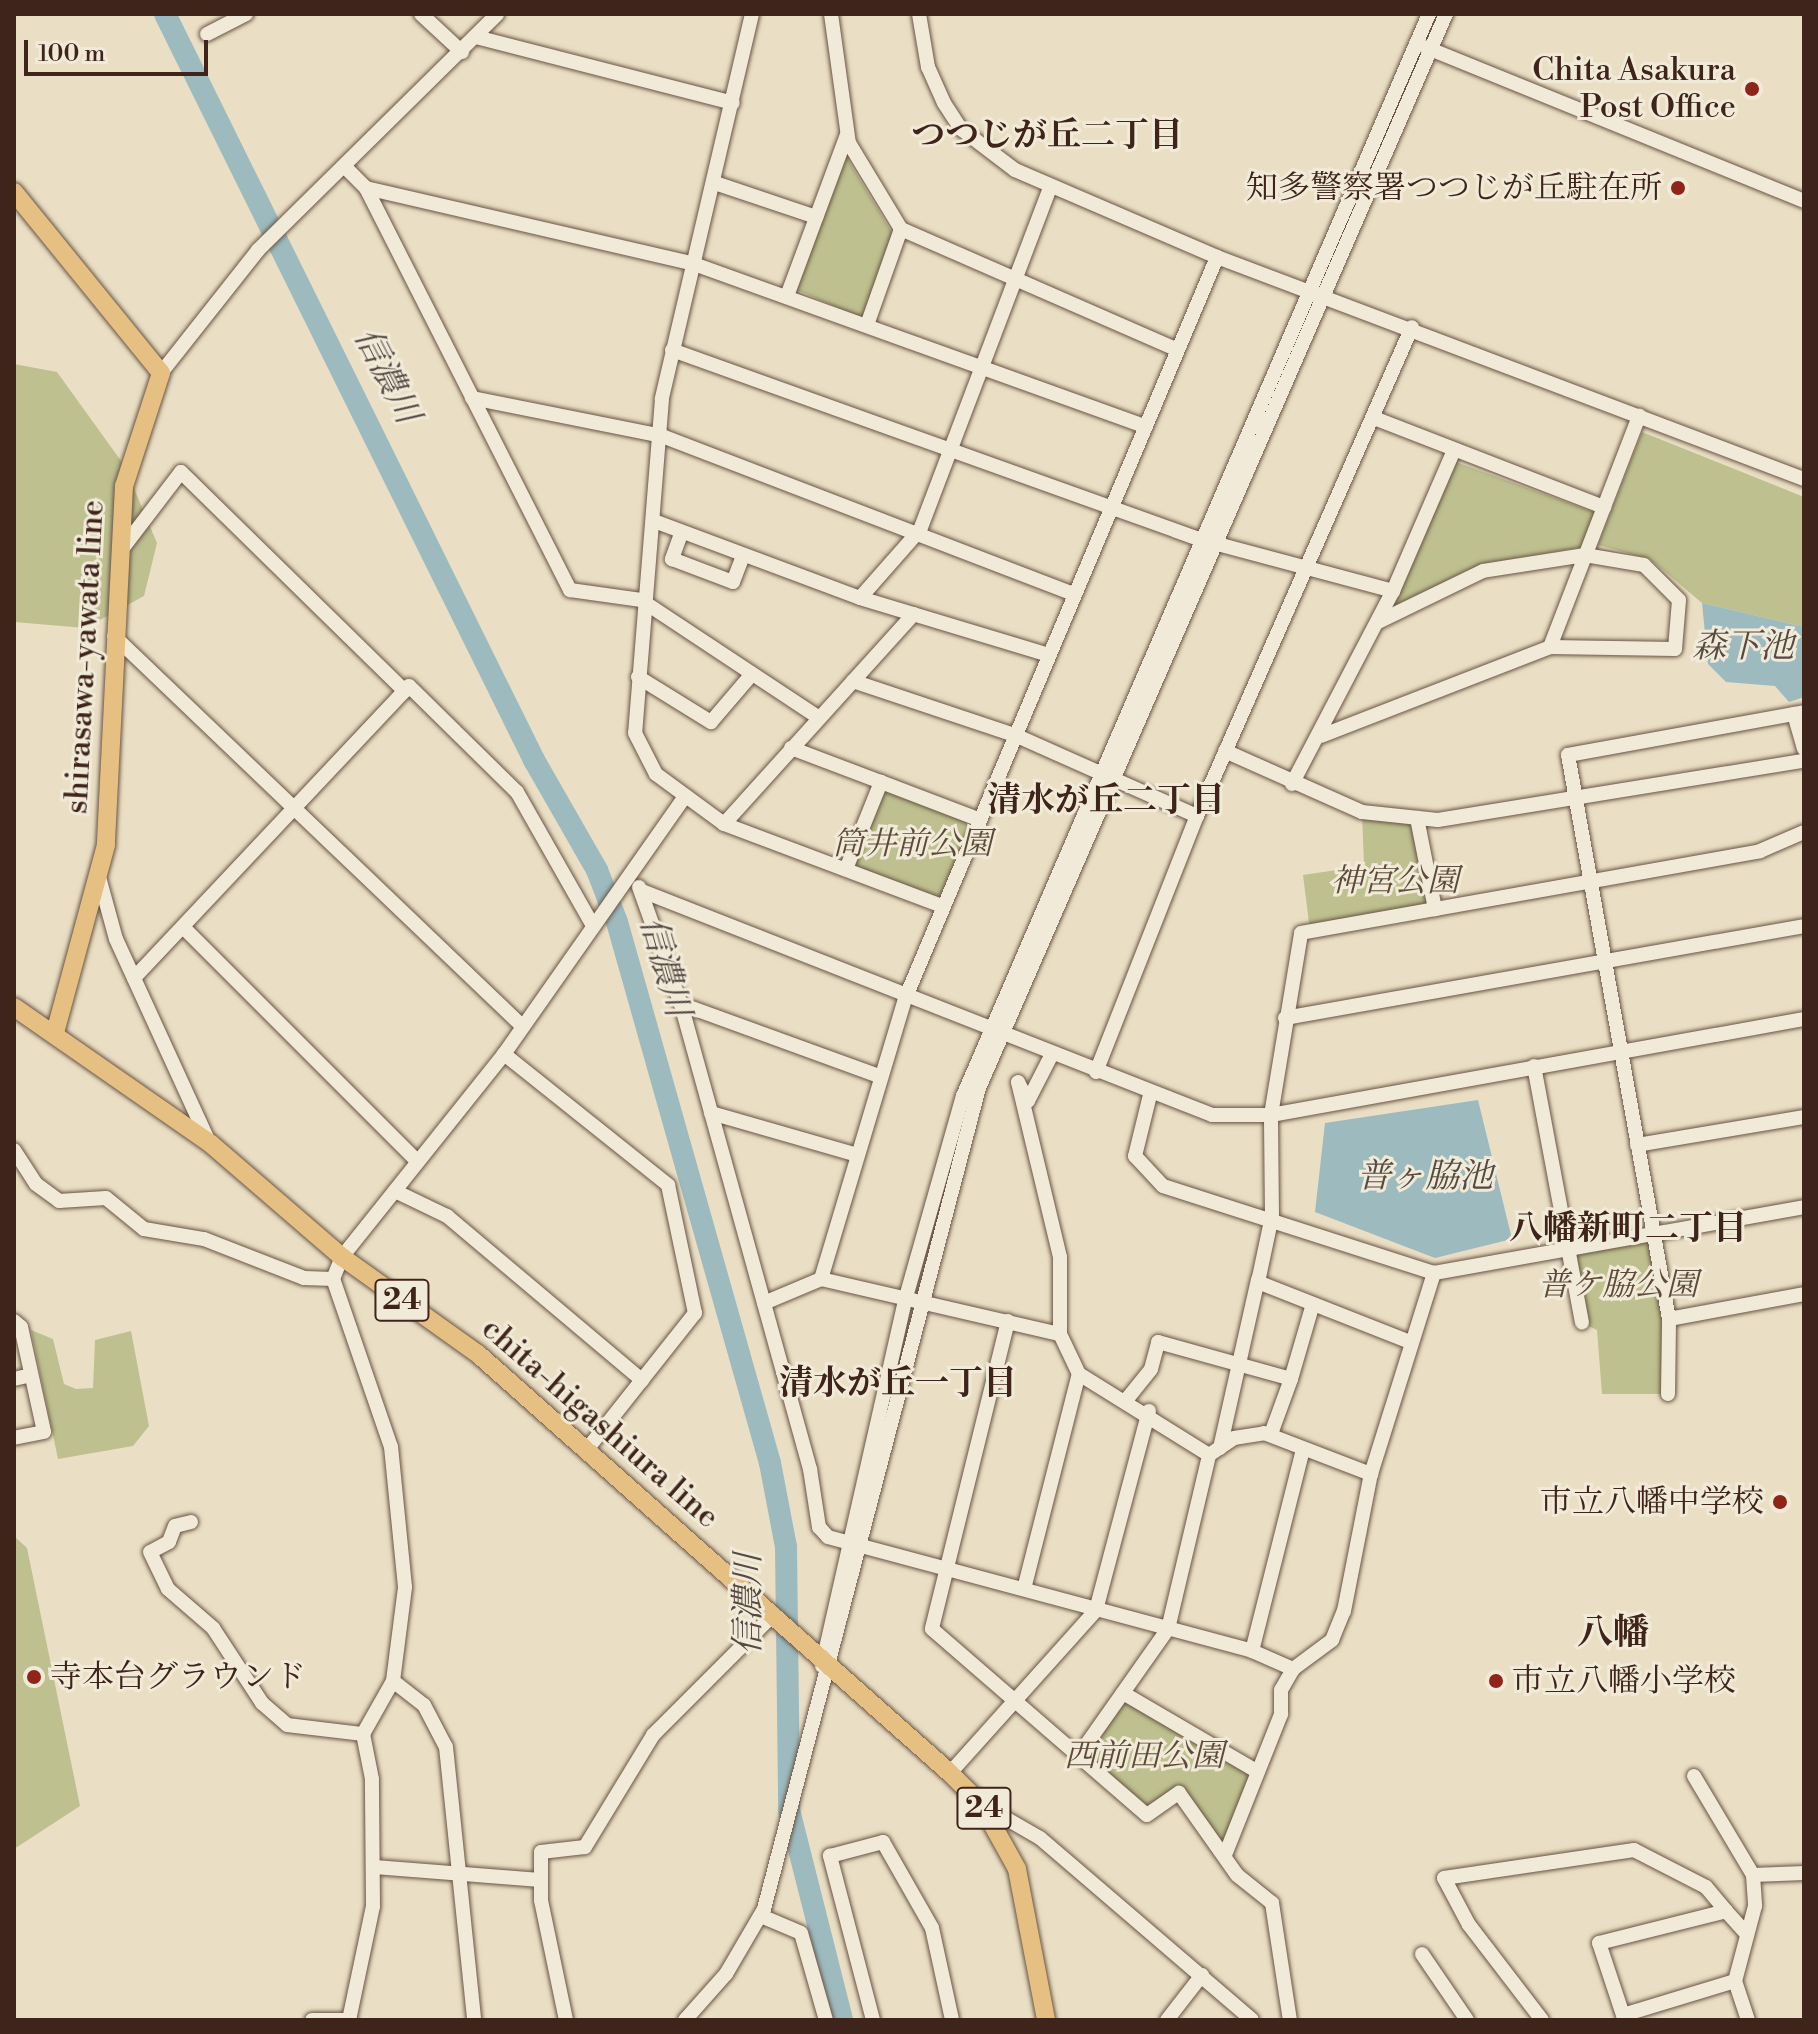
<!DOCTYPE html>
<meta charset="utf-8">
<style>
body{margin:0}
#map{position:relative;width:1818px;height:2034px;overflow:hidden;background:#eadfc4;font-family:"Libre Bodoni","Noto Serif JP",serif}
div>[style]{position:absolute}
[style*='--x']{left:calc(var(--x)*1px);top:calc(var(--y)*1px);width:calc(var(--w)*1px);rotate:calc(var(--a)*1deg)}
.green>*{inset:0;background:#bec08f;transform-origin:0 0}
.water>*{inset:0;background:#9dbabf}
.river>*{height:22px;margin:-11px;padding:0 11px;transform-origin:11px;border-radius:11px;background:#9dbabf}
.roads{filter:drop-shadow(0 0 2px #695344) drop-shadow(0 0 2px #695344)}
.minor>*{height:14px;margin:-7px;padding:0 7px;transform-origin:7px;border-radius:7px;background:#f1ead9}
.major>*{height:18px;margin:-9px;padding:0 9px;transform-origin:9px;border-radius:9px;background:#e5c082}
.dots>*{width:22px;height:22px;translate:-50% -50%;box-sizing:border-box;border:4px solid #f1ead9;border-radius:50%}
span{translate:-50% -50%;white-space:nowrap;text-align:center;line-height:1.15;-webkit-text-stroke:6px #f1ead9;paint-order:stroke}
.shield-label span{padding:2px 6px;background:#f1ead9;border:2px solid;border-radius:6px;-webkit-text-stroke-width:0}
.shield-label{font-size:30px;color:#3e241a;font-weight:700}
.poi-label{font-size:32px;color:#3e241a}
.right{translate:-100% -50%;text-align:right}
.left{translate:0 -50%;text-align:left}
.street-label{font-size:32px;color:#3e241a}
.park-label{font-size:32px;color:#5e4b37;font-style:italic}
.neighbourhood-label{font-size:34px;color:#3e241a;font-weight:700}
.water-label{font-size:34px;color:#564a43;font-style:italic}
.quarter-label{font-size:36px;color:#3e241a;font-weight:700}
.frame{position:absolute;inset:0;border:16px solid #3e241a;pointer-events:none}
.scale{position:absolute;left:24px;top:40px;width:184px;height:36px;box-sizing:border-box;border:4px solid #3e241a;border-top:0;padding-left:10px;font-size:24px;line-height:28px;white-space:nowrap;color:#3e241a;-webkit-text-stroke:6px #f1ead9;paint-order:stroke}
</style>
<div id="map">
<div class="green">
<div style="clip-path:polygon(845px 155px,894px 236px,862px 318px,797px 290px)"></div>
<div style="clip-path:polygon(14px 364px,57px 372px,124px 465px,157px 543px,144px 596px,85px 628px,14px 622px)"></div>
<div style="clip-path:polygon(1642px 432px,1804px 497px,1804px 627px,1702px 603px,1650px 559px,1598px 545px)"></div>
<div style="clip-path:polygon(1456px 462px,1596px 513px,1584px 547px,1481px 564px,1394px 606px)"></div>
<div style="left:881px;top:782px;width:104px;height:94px;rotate:21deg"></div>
<div style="clip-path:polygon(1362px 812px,1417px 818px,1435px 909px,1310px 931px,1303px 875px,1364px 866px)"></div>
<div style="clip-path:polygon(1653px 1234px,1669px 1319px,1668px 1394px,1602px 1394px,1597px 1330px,1582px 1323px,1565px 1245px)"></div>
<div style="clip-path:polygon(31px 1330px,53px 1339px,64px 1384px,76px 1389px,93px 1388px,95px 1340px,131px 1331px,149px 1426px,133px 1446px,58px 1459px)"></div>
<div style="clip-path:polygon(14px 1536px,27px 1548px,80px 1806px,14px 1849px)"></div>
<div style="clip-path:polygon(1123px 1693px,1258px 1772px,1225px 1855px,1179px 1793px,1147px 1815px,1079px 1755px)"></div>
</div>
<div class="water">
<div style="clip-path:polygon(1702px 603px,1804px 627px,1804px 697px,1789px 702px,1775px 686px,1726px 682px,1708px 664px)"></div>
<div style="clip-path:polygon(1478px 1100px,1512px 1239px,1435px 1258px,1315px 1212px,1325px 1123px)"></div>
</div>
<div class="river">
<div style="--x:165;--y:14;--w:832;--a:63.68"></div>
<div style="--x:534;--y:760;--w:127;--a:60.2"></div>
<div style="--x:597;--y:870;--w:56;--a:69"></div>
<div style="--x:617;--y:922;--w:562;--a:74.21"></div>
<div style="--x:770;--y:1463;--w:86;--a:79.2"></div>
<div style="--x:786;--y:1547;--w:263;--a:89.3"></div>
<div style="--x:789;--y:1810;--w:217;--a:75.8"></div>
</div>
<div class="roads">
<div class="minor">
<div style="--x:421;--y:14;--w:56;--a:42.8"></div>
<div style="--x:752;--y:14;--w:395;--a:103.2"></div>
<div style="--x:662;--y:399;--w:335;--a:94.6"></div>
<div style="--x:635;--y:733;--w:46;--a:62.9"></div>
<div style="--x:656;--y:774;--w:84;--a:36.3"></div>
<div style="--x:724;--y:824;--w:233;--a:20.6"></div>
<div style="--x:831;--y:14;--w:130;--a:82.1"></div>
<div style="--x:849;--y:143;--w:100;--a:58.8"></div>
<div style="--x:901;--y:229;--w:300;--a:23.6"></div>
<div style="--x:919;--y:14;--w:54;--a:80.4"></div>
<div style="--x:928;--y:67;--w:39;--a:66"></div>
<div style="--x:944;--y:103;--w:31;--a:57"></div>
<div style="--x:961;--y:129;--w:68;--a:37.2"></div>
<div style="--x:1015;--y:170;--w:220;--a:23.3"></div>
<div style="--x:1217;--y:257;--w:628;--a:20.72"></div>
<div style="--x:207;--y:34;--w:44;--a:-27.1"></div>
<div style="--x:476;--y:37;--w:265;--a:14.4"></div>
<div style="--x:1425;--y:47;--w:409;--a:22.1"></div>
<div style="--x:346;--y:168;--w:28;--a:45"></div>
<div style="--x:366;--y:188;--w:451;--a:63.1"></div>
<div style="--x:570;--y:590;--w:72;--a:8"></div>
<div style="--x:641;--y:600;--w:214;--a:33.5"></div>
<div style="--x:715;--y:183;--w:107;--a:18.6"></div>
<div style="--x:366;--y:188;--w:337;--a:13"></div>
<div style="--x:694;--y:264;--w:478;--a:19.8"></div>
<div style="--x:787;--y:296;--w:172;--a:-69.6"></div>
<div style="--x:867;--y:325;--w:102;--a:-70.5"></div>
<div style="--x:672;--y:350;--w:560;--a:19.73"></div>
<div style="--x:1199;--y:539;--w:201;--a:15"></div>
<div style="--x:161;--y:373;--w:157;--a:-51.7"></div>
<div style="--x:258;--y:250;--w:336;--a:-44.6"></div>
<div style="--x:472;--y:398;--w:194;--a:11.3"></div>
<div style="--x:662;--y:436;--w:438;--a:21"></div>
<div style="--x:1374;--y:418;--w:247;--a:21.2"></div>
<div style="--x:654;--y:521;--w:220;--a:20.5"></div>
<div style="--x:860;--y:598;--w:193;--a:16.8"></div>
<div style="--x:681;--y:534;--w:27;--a:110"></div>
<div style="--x:672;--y:559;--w:65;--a:20.7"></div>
<div style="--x:733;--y:582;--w:28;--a:-69"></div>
<div style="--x:119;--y:553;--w:102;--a:-52.6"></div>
<div style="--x:181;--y:472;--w:313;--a:44.4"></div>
<div style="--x:860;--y:598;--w:91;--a:-48.6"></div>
<div style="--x:920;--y:530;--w:368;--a:-69.2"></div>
<div style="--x:114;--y:636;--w:563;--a:43.7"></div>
<div style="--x:1550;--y:647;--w:248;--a:-68.9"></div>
<div style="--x:638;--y:677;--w:86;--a:31.7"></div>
<div style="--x:711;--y:722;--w:63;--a:-49.5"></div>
<div style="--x:853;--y:681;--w:173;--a:18.5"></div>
<div style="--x:1017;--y:736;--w:197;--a:24"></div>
<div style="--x:1794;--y:714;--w:36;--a:74"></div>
<div style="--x:1321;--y:736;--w:246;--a:-21.2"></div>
<div style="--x:1550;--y:647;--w:125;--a:0.9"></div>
<div style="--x:1675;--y:649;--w:49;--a:-85.3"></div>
<div style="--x:1679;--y:600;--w:49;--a:-135"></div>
<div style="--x:1644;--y:565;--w:60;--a:-170.4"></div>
<div style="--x:1585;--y:555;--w:103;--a:171.1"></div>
<div style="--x:1483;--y:571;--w:117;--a:154.1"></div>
<div style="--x:791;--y:748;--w:96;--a:20.7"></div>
<div style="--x:1225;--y:751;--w:150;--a:24"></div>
<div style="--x:1362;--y:812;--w:76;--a:6"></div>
<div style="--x:1438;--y:820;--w:371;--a:-9.2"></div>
<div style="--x:1292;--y:784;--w:218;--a:-62.4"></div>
<div style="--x:1393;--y:591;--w:154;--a:-66.6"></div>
<div style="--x:1417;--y:818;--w:93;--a:78.8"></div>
<div style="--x:724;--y:824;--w:283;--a:-47.9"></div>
<div style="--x:846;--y:869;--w:94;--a:-68.1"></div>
<div style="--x:881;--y:782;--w:104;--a:20.9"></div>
<div style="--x:99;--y:877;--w:64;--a:74.7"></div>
<div style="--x:116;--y:939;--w:223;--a:65.4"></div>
<div style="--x:639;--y:887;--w:124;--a:70.3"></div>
<div style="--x:681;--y:1004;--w:483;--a:74.5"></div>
<div style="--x:810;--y:1469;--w:59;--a:81.2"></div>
<div style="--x:819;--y:1527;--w:13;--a:48"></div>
<div style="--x:828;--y:1537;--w:439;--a:15"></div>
<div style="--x:1252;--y:1651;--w:45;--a:23.7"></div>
<div style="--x:642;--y:891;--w:612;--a:21.45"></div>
<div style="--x:1212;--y:1115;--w:59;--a:0"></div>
<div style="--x:1271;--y:1115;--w:542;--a:-10.21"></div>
<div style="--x:183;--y:927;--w:332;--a:45"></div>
<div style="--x:134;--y:978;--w:401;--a:-46.7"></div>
<div style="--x:409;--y:686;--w:151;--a:44.5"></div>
<div style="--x:517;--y:792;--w:150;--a:60.4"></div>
<div style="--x:681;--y:1004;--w:208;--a:20"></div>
<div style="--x:1285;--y:1018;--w:527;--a:-10.05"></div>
<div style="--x:504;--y:1054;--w:210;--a:38.6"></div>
<div style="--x:668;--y:1185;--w:131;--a:78.1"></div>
<div style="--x:695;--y:1313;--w:172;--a:128.4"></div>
<div style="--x:1052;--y:1054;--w:53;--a:117.1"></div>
<div style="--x:1028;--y:1101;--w:21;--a:-118"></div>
<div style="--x:1018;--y:1082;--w:180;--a:76.5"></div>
<div style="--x:1060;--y:1257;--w:77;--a:90"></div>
<div style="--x:1060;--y:1334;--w:44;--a:64.6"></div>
<div style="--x:1079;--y:1374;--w:153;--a:31.9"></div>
<div style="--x:1534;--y:1066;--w:261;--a:79.4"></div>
<div style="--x:1096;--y:1072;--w:275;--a:-68.5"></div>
<div style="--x:1197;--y:816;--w:534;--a:-66.27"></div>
<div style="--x:1150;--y:1095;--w:63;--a:103.8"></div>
<div style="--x:1135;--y:1156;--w:41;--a:47"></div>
<div style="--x:1163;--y:1186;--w:285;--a:17.8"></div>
<div style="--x:1434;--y:1273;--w:376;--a:-10.1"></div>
<div style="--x:711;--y:1113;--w:149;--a:16"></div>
<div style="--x:1637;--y:1145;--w:169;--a:-9.5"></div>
<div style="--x:14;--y:1150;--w:40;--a:57.1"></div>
<div style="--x:36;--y:1184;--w:29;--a:36"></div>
<div style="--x:59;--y:1201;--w:47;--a:-3.7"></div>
<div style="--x:106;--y:1198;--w:49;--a:39.2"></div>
<div style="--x:144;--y:1229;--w:61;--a:9.5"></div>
<div style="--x:204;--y:1239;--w:107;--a:21.3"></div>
<div style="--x:304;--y:1278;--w:29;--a:2"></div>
<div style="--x:395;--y:1191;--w:58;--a:25.7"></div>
<div style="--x:447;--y:1216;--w:255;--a:40.1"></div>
<div style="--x:821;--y:1279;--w:292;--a:-73.3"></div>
<div style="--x:905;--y:999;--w:805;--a:-67.19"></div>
<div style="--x:764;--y:1303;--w:62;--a:-22.8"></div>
<div style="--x:821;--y:1279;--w:245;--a:13"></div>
<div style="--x:1669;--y:1319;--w:137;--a:-10.5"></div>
<div style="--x:14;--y:1321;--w:9;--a:41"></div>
<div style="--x:21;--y:1327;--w:107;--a:77.6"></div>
<div style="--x:44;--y:1432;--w:31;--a:169"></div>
<div style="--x:1008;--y:1321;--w:317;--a:103.9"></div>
<div style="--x:932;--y:1629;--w:284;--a:40.9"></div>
<div style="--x:1147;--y:1815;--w:39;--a:-35"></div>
<div style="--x:1179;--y:1793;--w:100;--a:54.7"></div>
<div style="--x:1237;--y:1875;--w:45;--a:38.7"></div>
<div style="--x:1272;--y:1903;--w:118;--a:81.3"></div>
<div style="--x:1410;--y:1342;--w:163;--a:-158.5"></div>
<div style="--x:1258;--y:1282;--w:67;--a:-78"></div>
<div style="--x:1272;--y:1216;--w:101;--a:-90.6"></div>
<div style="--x:1271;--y:1115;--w:184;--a:-80.6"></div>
<div style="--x:1301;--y:933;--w:466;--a:-10.1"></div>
<div style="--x:1760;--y:851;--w:48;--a:-23.4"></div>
<div style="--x:14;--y:1379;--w:17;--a:-13"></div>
<div style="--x:1291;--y:1379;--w:78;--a:-73.7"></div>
<div style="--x:1668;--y:1394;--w:75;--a:-89.2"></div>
<div style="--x:1669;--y:1319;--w:573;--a:-100.15"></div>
<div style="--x:1568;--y:755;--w:240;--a:-10.3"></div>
<div style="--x:1127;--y:1399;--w:38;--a:-51"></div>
<div style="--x:1151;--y:1369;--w:28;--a:-75"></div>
<div style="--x:1158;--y:1342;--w:138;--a:15.5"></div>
<div style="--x:1291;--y:1379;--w:59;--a:110"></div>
<div style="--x:1220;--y:1448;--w:173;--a:-77.3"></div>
<div style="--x:191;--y:1522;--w:16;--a:166"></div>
<div style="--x:175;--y:1526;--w:17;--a:111"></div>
<div style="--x:169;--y:1542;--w:21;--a:152"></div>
<div style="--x:150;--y:1552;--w:41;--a:64.1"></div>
<div style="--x:168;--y:1589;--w:60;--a:40.9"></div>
<div style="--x:213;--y:1628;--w:90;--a:56.8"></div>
<div style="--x:262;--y:1703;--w:33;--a:41"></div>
<div style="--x:287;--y:1725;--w:77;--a:6.8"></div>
<div style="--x:1024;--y:1589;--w:222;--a:-75.7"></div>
<div style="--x:1252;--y:1651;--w:207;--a:-75.8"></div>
<div style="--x:822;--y:1666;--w:378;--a:-77.2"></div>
<div style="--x:906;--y:1297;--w:209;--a:-74.2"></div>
<div style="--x:963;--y:1096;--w:1178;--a:-66.7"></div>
<div style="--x:393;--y:1681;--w:39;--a:38"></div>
<div style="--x:424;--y:1705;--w:47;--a:62.4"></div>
<div style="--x:446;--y:1747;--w:274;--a:84.1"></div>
<div style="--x:1123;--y:1693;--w:156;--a:30.3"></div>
<div style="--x:1079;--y:1755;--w:154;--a:-54.8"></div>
<div style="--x:1168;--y:1629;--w:179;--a:-76.7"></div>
<div style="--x:1209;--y:1455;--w:30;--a:-34"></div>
<div style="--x:1234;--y:1438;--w:30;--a:-9"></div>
<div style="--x:1264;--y:1433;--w:115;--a:21"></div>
<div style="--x:950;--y:1773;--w:219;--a:-48.1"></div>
<div style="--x:1096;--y:1610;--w:206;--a:-75.1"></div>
<div style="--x:1694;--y:1776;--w:115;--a:59.2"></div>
<div style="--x:1753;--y:1875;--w:31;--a:86"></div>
<div style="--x:1755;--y:1906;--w:78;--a:104.9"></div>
<div style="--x:1735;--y:1981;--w:41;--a:71.6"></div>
<div style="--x:981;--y:1804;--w:68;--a:30"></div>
<div style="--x:1040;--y:1838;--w:279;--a:40.6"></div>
<div style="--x:1225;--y:1855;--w:152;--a:-68.3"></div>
<div style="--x:1281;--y:1714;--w:24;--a:-90"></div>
<div style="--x:1281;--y:1690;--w:24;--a:-60"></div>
<div style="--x:1293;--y:1669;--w:49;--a:-36.6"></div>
<div style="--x:1332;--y:1640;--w:31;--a:-68"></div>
<div style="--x:1344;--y:1611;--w:140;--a:-78.9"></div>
<div style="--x:1371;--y:1474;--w:211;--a:-72.6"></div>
<div style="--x:375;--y:1867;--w:165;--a:4.5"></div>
<div style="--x:1753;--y:1875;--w:51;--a:-2.2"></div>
<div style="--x:761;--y:1916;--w:43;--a:23"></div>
<div style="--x:801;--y:1933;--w:91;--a:74"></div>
<div style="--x:1422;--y:1954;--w:80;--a:55.7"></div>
<div style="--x:1735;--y:1981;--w:117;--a:163.1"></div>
<div style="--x:1623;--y:2015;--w:76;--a:-108.4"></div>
<div style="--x:1599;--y:1943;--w:131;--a:-14.1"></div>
<div style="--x:1726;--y:1911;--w:28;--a:48"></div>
<div style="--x:312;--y:2020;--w:38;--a:0"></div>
<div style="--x:349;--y:2020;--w:116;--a:-78.1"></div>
<div style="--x:373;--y:1906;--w:127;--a:-90.5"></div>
<div style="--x:372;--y:1779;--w:46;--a:-101.3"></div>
<div style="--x:363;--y:1734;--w:61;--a:-60.5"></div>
<div style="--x:393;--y:1681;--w:95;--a:-82.7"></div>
<div style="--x:405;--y:1587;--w:141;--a:-95.7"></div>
<div style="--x:391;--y:1447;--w:178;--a:-109"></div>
<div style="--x:333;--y:1279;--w:24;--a:-68"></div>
<div style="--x:342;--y:1257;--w:260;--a:-51.4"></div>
<div style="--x:504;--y:1054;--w:315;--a:-54.9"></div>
<div style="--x:566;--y:2020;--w:123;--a:-101.8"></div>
<div style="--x:541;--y:1900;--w:48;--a:-90"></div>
<div style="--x:541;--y:1852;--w:44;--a:-6.5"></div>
<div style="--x:585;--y:1847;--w:131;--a:-58.7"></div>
<div style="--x:653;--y:1735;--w:171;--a:-45"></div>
<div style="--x:685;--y:2020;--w:62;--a:-48.3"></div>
<div style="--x:726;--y:1974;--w:75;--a:-59.7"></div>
<div style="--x:764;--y:1909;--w:849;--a:-75.33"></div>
<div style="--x:979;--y:1088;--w:1171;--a:-66.5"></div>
<div style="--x:873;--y:2020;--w:170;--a:-104.7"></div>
<div style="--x:830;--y:1856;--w:55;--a:-14.8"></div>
<div style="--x:883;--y:1842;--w:99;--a:60.3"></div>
<div style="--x:932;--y:1928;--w:94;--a:77.7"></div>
<div style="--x:1167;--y:2020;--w:57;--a:-52.1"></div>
<div style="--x:1542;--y:2020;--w:120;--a:-127.5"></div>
<div style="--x:1469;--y:1925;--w:53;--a:-118"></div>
<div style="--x:1444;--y:1878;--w:192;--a:-8.4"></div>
<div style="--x:1634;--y:1850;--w:81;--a:27.2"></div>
<div style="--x:1706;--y:1887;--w:31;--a:50"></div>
</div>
<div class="major">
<div style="--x:14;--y:192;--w:233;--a:50.9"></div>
<div style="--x:161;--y:373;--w:119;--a:108.1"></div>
<div style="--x:124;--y:486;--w:359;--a:92.9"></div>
<div style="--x:106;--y:845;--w:195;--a:105.2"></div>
<div style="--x:14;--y:1007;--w:240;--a:34.8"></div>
<div style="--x:211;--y:1144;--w:173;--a:40.8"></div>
<div style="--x:342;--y:1257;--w:167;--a:35.5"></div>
<div style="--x:478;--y:1354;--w:631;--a:41.6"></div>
<div style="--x:950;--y:1773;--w:44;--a:45"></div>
<div style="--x:981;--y:1804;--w:74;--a:61"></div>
<div style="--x:1017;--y:1869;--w:154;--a:79.1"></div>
</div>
</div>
<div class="dots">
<div style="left:1752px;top:89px;background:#8f2418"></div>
<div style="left:1678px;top:188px;background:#8f2418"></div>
<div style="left:1780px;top:1502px;background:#8f2418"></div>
<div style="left:34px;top:1677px;background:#8f2418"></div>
<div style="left:1496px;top:1681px;background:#8f2418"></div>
</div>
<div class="shield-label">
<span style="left:402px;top:1300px">24</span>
<span style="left:984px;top:1808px">24</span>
</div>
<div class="poi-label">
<span class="right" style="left:1736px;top:89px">Chita Asakura<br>Post Office</span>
<span class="right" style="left:1662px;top:188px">知多警察署つつじが丘駐在所</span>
<span class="right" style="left:1764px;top:1502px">市立八幡中学校</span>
<span class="left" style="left:50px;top:1677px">寺本台グラウンド</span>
<span class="left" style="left:1512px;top:1681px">市立八幡小学校</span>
</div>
<div class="street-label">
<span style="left:85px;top:657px;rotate:-87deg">shirasawa-yawata line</span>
<span style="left:600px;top:1423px;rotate:41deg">chita-higashiura line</span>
</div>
<div class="park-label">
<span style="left:912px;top:844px">筒井前公園</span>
<span style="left:1395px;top:881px">神宮公園</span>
<span style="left:1618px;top:1285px">普ケ脇公園</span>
<span style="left:1144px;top:1756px">西前田公園</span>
</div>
<div class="neighbourhood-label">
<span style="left:1047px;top:137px">つつじが丘二丁目</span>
<span style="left:1106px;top:802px">清水が丘二丁目</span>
<span style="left:1628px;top:1230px">八幡新町二丁目</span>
<span style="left:898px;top:1385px">清水が丘一丁目</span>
</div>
<div class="water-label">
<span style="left:386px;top:376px;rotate:63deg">信濃川</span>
<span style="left:1743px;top:648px">森下池</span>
<span style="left:664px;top:967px;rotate:74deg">信濃川</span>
<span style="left:1425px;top:1178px">普ヶ脇池</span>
<span style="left:750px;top:1604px;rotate:-90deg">信濃川</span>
</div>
<div class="quarter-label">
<span style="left:1613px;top:1634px">八幡</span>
</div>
<div class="frame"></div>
<div class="scale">100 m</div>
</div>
